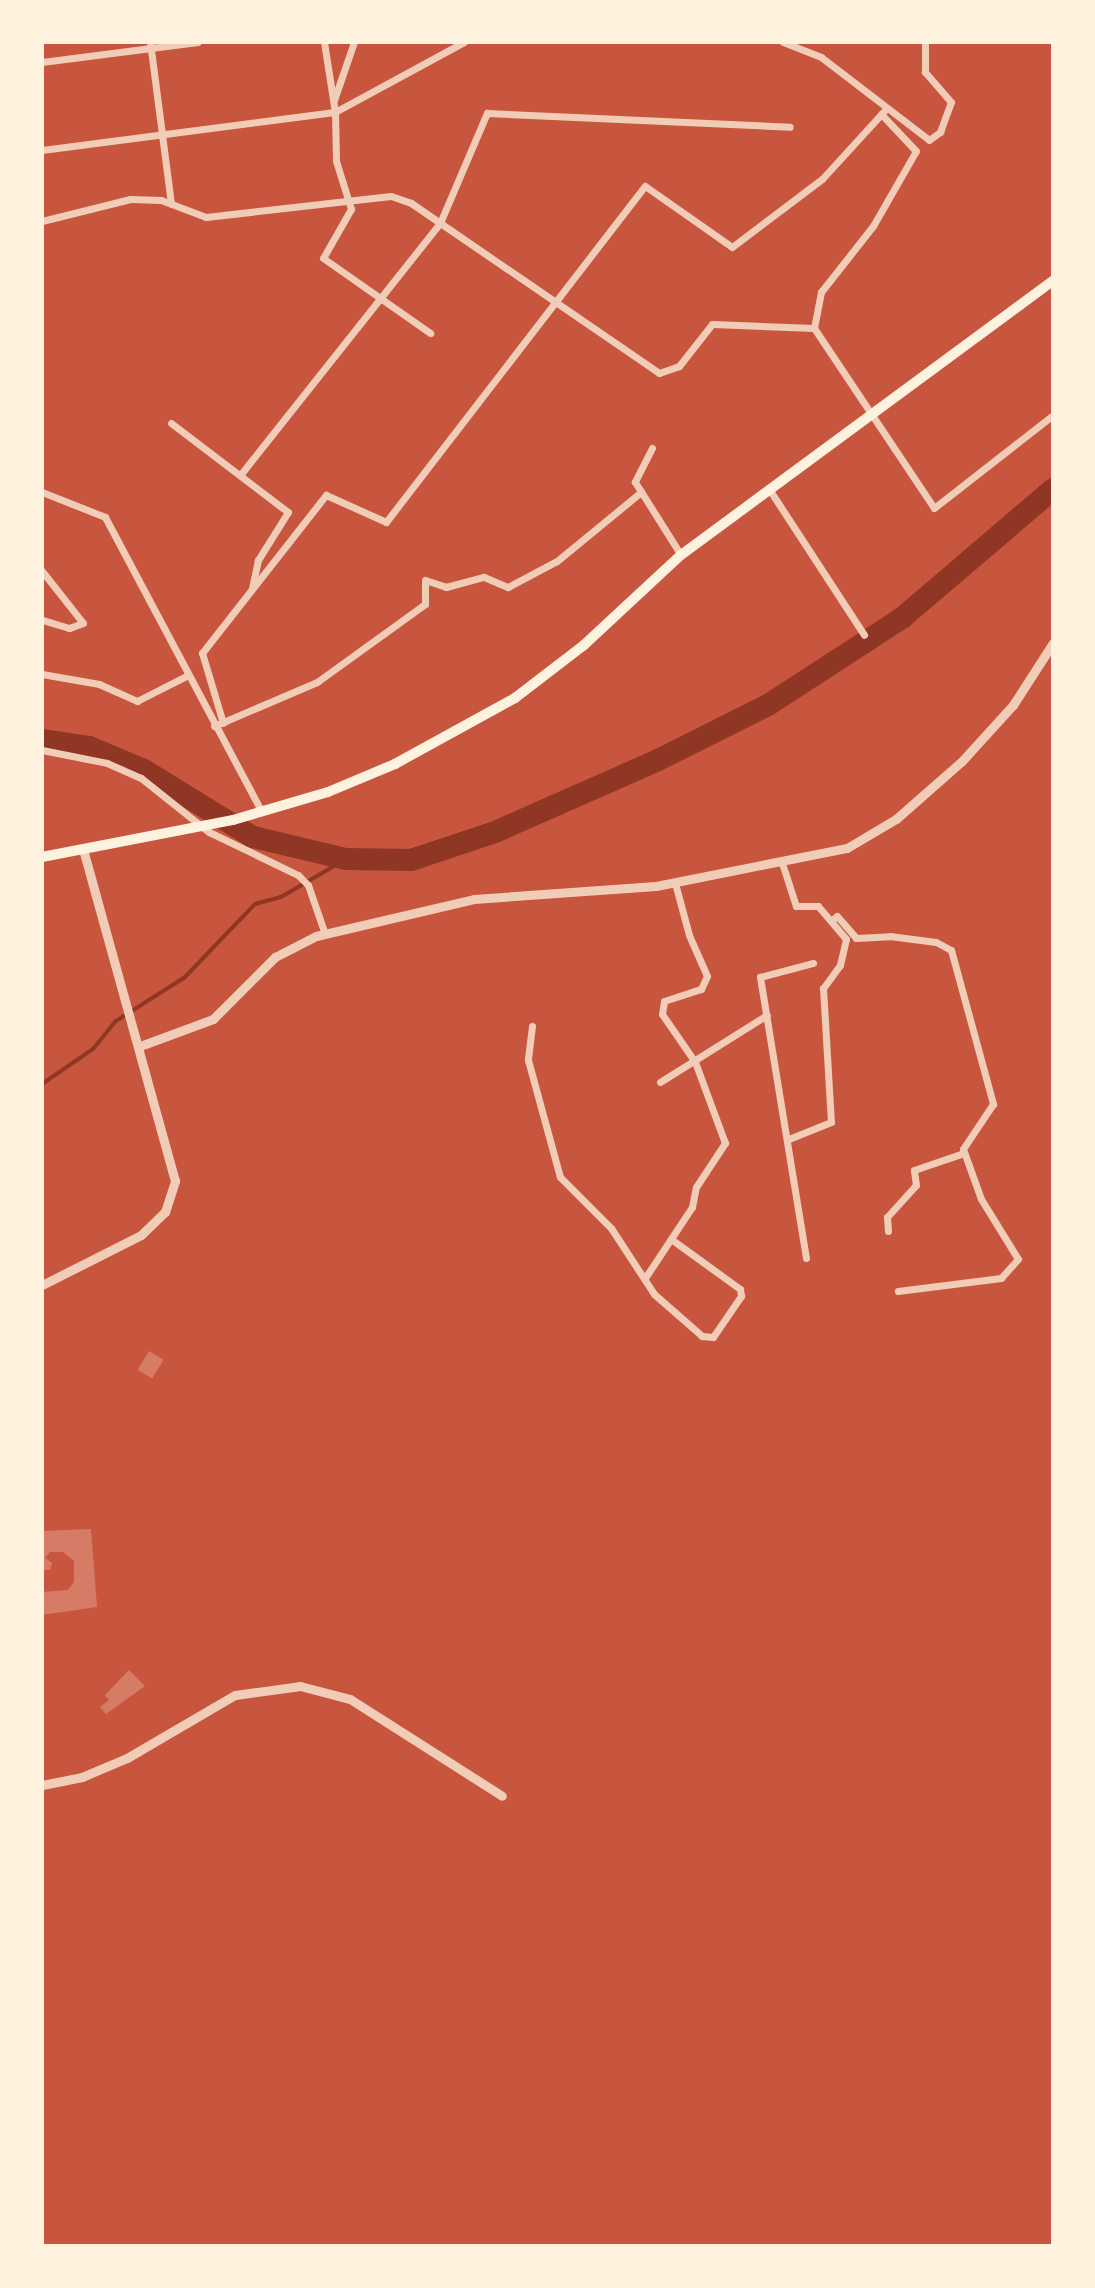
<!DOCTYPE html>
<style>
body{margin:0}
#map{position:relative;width:1095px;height:2288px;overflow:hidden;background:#c8553d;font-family:"IBM Plex Sans",sans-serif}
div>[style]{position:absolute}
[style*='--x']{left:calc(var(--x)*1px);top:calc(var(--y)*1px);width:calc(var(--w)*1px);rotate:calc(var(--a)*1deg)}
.stream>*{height:4px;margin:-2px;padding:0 2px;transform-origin:2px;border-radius:2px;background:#8f3625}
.river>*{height:22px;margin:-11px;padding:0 11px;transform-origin:11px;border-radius:11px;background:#8f3625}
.building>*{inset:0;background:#d67c66;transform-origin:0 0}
.minor>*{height:7px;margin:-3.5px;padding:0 3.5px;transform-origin:3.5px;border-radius:3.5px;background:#f1ccb7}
.tertiary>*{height:9px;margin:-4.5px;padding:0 4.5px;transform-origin:4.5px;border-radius:4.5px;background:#f1ccb7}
.secondary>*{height:10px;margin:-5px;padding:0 5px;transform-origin:5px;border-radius:5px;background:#fff3e0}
span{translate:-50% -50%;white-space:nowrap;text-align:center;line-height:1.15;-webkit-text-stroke:8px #fff3e0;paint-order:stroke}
.frame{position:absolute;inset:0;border:44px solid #fff3e0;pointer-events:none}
</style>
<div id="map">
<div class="stream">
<div style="--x:42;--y:1084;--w:62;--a:-34.5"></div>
<div style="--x:93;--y:1049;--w:36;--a:-51"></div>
<div style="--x:116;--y:1021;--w:82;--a:-32.5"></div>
<div style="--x:185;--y:977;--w:101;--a:-46.2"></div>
<div style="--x:255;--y:904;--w:27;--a:-15"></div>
<div style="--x:281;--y:897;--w:75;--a:-30.3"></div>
</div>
<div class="river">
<div style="--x:42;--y:740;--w:48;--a:8.5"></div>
<div style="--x:89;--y:747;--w:60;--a:22.7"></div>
<div style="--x:144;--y:770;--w:128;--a:31.6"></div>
<div style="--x:253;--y:837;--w:96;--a:13.3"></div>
<div style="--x:346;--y:859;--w:65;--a:0.9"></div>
<div style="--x:411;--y:860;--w:89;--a:-18.4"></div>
<div style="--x:495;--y:832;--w:178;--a:-23.8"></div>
<div style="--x:658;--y:760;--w:123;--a:-26.6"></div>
<div style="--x:768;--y:705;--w:160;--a:-33"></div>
<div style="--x:902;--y:618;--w:199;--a:-40.5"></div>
</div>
<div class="building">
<div style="left:149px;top:1351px;width:17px;height:22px;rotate:31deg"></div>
<div style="clip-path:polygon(91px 1529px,97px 1607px,42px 1615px,42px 1592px,68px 1590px,74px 1582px,74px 1561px,63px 1552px,50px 1552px,45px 1558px,52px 1563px,50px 1570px,42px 1570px,42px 1531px)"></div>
<div style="clip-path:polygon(129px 1670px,145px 1686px,106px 1714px,100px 1707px,109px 1700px,105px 1695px)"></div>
</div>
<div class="minor">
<div style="--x:150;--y:42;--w:163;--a:82.6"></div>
<div style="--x:324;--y:42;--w:71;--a:81.1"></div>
<div style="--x:335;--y:112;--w:49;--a:88.8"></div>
<div style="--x:336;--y:161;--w:50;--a:72.6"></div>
<div style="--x:351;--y:209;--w:56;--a:119.7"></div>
<div style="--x:323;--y:258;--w:131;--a:35"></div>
<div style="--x:783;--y:42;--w:41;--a:21.5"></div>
<div style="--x:821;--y:57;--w:136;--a:37.5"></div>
<div style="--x:929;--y:140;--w:14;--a:-36"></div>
<div style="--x:940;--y:132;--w:32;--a:-70"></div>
<div style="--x:951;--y:102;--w:40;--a:-131"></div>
<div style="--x:925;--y:72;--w:30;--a:-90"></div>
<div style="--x:42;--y:62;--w:157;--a:-7.3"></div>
<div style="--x:334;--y:100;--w:61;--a:-71"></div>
<div style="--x:42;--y:150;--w:295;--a:-7.4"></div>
<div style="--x:335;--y:112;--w:147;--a:-28.5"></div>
<div style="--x:42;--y:221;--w:91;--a:-14"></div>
<div style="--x:130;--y:199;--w:31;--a:2"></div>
<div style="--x:161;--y:200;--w:48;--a:20.7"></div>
<div style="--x:206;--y:217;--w:186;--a:-6.5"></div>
<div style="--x:391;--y:196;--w:21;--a:19"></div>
<div style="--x:411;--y:203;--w:301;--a:34.4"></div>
<div style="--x:659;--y:373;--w:21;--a:-19"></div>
<div style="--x:679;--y:366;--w:53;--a:-51.8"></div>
<div style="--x:712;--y:324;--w:102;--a:2.2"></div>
<div style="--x:814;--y:328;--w:216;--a:56.3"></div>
<div style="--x:934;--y:508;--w:151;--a:-38"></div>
<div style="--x:814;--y:328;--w:37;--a:-79"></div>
<div style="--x:821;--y:292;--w:84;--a:-51.8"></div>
<div style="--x:873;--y:226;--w:86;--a:-60.2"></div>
<div style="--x:916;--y:151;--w:51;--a:-133.4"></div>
<div style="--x:171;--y:423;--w:147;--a:37.3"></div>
<div style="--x:288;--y:512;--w:57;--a:122"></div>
<div style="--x:258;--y:560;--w:30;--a:102"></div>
<div style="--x:652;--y:448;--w:38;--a:117"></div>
<div style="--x:635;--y:482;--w:86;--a:57.8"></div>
<div style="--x:241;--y:474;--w:320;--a:-51.6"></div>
<div style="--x:440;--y:223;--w:120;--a:-66.9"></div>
<div style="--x:487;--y:113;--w:303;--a:2.6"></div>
<div style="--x:769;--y:489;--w:174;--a:56.9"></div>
<div style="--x:42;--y:492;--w:68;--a:21.6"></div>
<div style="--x:105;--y:517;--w:333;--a:62"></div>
<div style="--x:42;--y:571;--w:66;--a:51.7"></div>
<div style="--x:83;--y:623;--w:15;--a:160"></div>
<div style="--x:69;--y:628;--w:28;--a:-163"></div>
<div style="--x:42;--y:674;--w:58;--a:10"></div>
<div style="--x:99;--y:684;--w:42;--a:24.1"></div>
<div style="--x:137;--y:701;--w:55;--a:-27"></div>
<div style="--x:223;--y:723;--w:73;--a:-106.7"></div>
<div style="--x:202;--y:653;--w:201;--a:-51.9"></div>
<div style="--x:326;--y:495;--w:66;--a:24.2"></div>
<div style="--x:386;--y:522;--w:424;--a:-52.4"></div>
<div style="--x:645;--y:186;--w:106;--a:35"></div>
<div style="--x:732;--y:247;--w:113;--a:-37.1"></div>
<div style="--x:822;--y:179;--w:95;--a:-47.6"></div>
<div style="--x:214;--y:726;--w:112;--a:-23.1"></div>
<div style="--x:317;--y:682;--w:133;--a:-35.8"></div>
<div style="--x:425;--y:604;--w:24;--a:-90"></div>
<div style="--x:425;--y:580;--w:22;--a:18"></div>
<div style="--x:446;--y:587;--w:39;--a:-15"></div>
<div style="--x:484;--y:577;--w:26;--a:23"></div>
<div style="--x:508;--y:587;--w:55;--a:-28"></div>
<div style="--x:557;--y:561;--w:109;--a:-39.4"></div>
<div style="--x:42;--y:750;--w:66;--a:11.3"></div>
<div style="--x:107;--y:763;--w:37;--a:24"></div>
<div style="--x:141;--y:778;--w:87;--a:38.5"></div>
<div style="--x:209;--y:832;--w:99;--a:25.8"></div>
<div style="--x:298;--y:875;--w:14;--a:45"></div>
<div style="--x:308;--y:885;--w:52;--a:70.9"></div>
<div style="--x:782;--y:863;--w:45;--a:72"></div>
<div style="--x:796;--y:906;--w:22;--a:0"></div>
<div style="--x:818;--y:906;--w:43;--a:49.7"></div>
<div style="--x:846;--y:939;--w:27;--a:103"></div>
<div style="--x:840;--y:965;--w:29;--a:126"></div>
<div style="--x:823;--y:988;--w:134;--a:86.6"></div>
<div style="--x:831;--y:1122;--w:45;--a:158"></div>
<div style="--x:832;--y:920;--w:6;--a:-39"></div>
<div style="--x:837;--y:916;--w:29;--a:49"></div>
<div style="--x:856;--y:938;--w:34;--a:-3"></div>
<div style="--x:890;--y:936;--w:46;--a:7.4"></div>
<div style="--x:936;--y:942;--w:17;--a:28"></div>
<div style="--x:951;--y:950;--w:160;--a:74.7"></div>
<div style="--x:993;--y:1104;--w:54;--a:123.7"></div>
<div style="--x:963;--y:1149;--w:53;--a:70.2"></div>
<div style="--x:981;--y:1199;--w:70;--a:58.3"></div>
<div style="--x:1018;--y:1259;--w:25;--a:132"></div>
<div style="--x:1001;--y:1278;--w:104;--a:172.8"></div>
<div style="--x:532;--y:1026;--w:34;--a:97"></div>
<div style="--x:528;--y:1060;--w:121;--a:74.7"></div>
<div style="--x:560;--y:1177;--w:72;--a:45"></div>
<div style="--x:611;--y:1228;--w:79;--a:56.9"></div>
<div style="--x:654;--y:1294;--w:64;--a:41.2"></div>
<div style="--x:702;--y:1336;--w:11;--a:5"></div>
<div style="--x:713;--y:1337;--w:50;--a:-55.7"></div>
<div style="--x:741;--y:1296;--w:7;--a:-98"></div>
<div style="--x:740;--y:1289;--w:85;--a:-144.1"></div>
<div style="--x:660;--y:1082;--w:126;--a:-32.1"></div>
<div style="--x:888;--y:1231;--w:14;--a:-94"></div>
<div style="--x:887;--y:1217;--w:43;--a:-47.8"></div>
<div style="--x:916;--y:1185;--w:15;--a:-98"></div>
<div style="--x:914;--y:1170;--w:53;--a:-18.8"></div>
<div style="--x:806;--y:1258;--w:285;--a:-99.3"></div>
<div style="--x:760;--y:977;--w:55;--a:-14.8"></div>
<div style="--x:645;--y:1278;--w:85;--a:-56.5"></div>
<div style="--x:692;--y:1207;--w:20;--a:-79"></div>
<div style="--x:696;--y:1187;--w:53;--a:-56.6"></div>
<div style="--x:725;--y:1143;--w:86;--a:-110.3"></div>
<div style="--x:695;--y:1062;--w:58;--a:-124.5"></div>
<div style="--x:662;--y:1014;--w:13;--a:-81"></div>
<div style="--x:664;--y:1001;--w:39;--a:-18"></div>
<div style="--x:701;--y:989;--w:14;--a:-65"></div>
<div style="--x:707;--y:976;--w:45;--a:-113.7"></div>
<div style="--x:689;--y:935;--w:54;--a:-105.1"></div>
</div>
<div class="tertiary">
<div style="--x:140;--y:1046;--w:78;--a:-20.3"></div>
<div style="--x:213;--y:1019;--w:88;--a:-45"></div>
<div style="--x:275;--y:957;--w:46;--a:-27.1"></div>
<div style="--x:316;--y:936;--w:162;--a:-13.2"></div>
<div style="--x:474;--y:899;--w:182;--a:-4.1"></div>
<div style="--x:656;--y:886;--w:195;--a:-11.3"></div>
<div style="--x:847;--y:848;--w:57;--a:-30.6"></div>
<div style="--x:896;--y:819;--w:88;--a:-41.3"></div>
<div style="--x:962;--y:761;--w:76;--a:-47.7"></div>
<div style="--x:1013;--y:705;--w:74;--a:-57.2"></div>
<div style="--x:42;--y:1285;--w:111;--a:-26.8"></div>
<div style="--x:141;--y:1235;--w:33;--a:-44"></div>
<div style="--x:165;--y:1212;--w:33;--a:-72"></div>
<div style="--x:175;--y:1181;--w:344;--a:-105.5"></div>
<div style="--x:42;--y:1785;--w:41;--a:-11.3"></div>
<div style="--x:82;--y:1777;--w:49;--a:-22.9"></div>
<div style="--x:127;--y:1758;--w:125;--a:-30.3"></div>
<div style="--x:235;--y:1695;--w:66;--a:-7.9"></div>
<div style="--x:300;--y:1686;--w:52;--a:14.6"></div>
<div style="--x:350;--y:1699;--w:180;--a:32.5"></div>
</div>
<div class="secondary">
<div style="--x:42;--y:857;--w:195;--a:-11"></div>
<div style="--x:233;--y:820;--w:99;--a:-16.4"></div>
<div style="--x:328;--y:792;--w:73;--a:-22.7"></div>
<div style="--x:395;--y:764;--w:137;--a:-28.8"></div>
<div style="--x:515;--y:698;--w:87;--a:-37.5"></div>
<div style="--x:584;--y:645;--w:132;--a:-42.9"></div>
<div style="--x:681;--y:555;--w:462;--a:-36.4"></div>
</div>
<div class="frame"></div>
</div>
